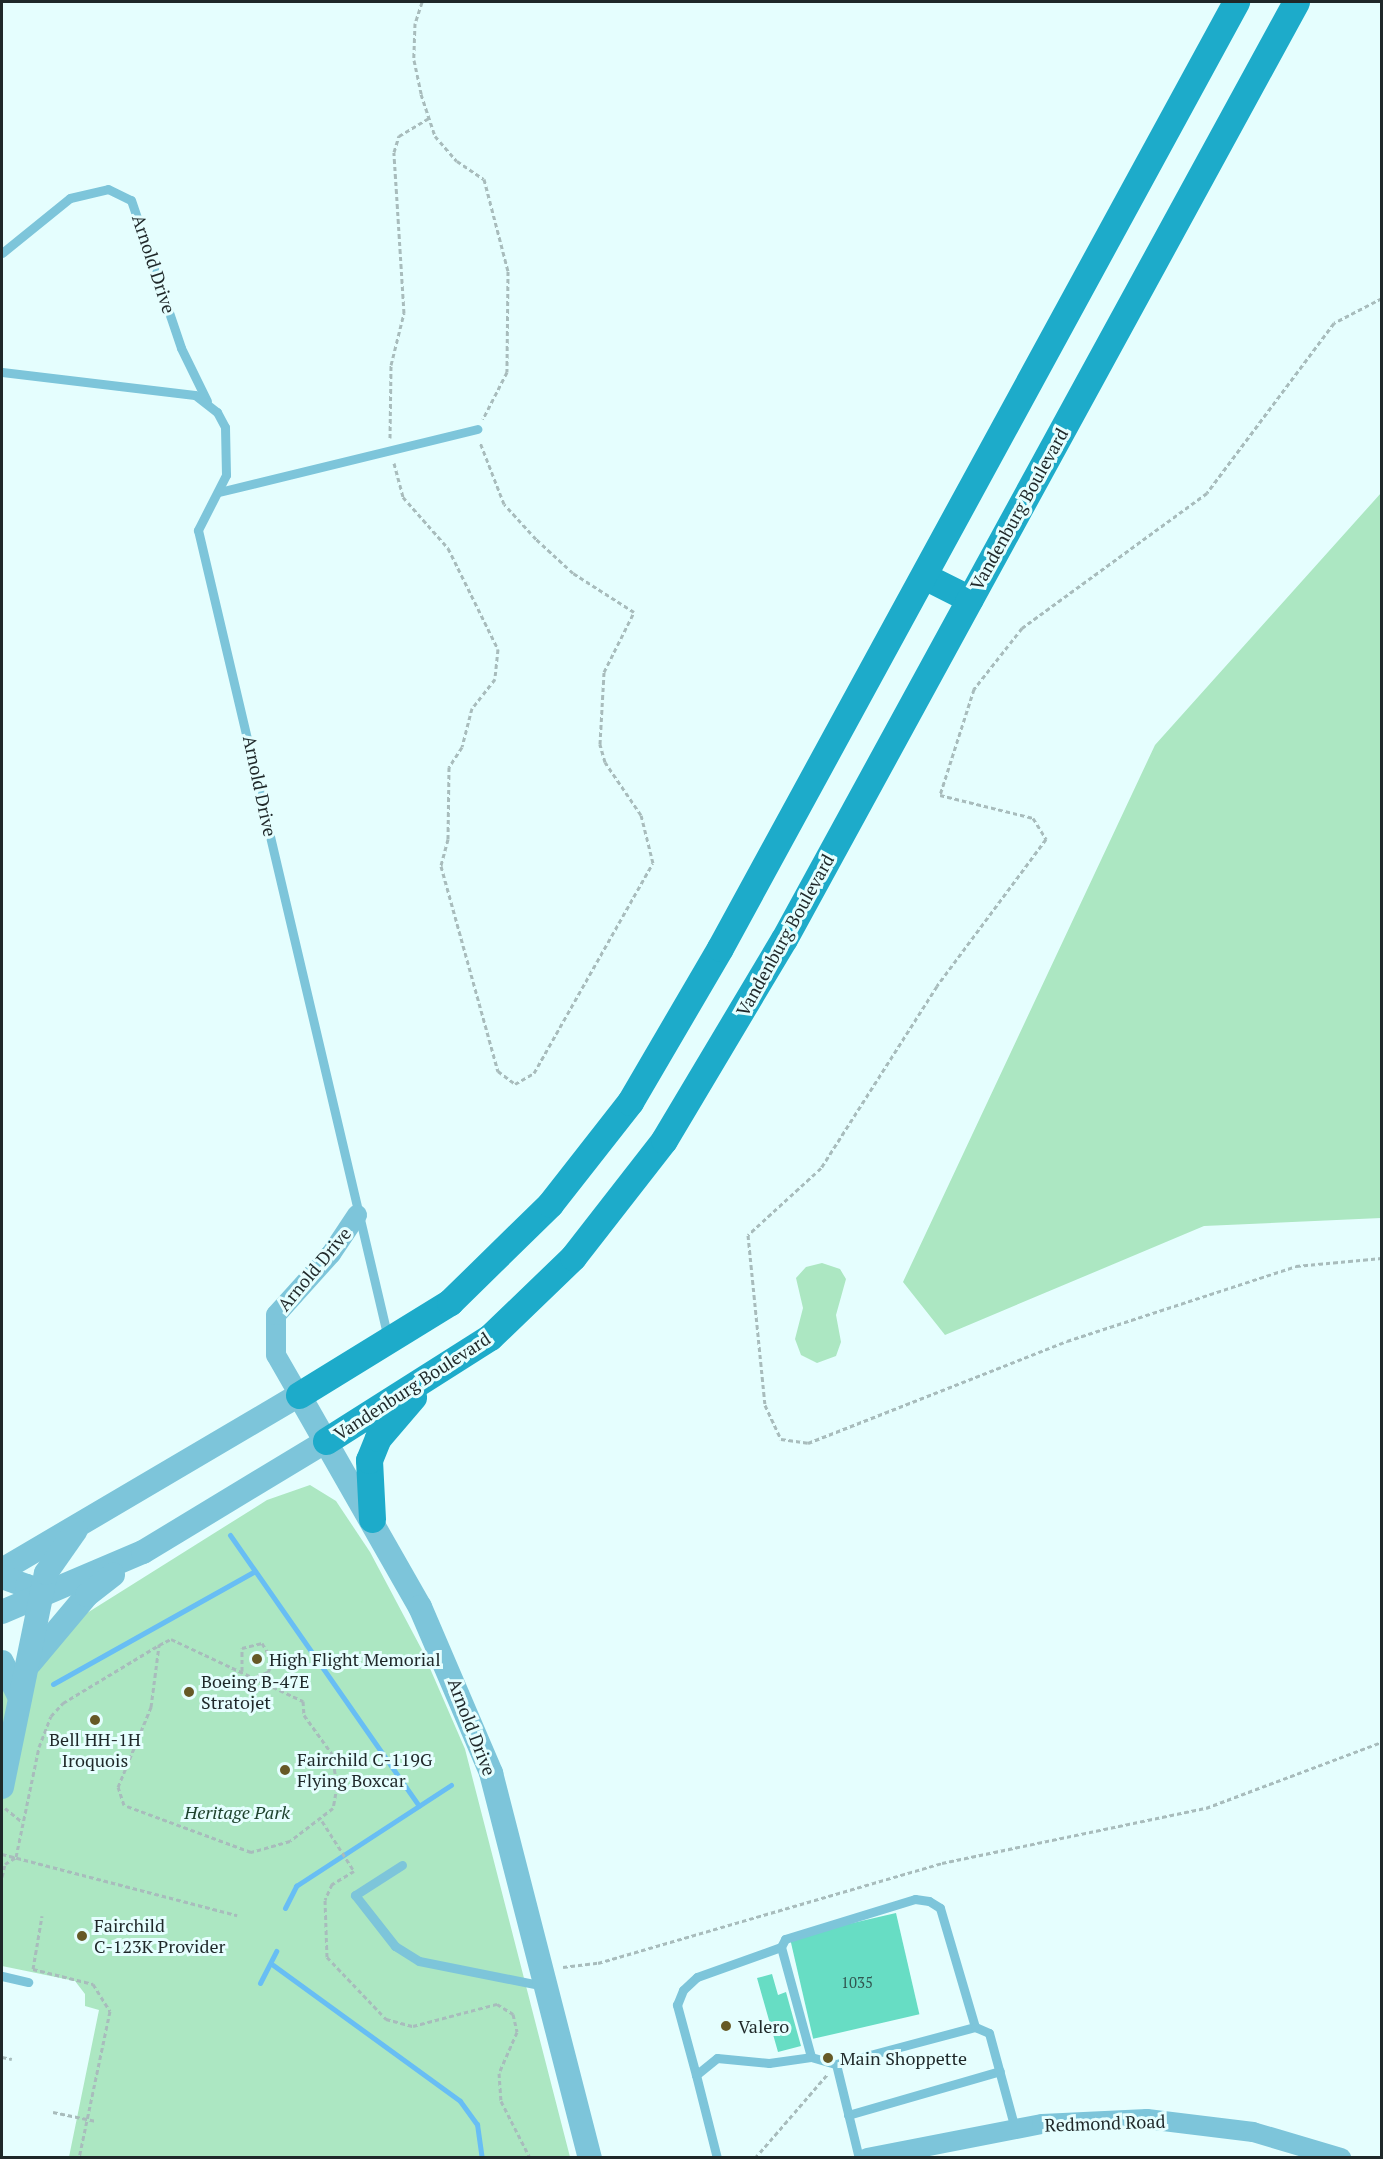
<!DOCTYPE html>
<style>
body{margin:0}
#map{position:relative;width:1383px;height:2159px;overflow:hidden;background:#e5fefe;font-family:"PT Serif",serif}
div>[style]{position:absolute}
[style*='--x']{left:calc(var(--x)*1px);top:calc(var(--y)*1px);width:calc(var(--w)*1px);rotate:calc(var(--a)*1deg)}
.green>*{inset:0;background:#ace7c2}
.stream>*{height:5px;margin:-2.5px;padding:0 2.5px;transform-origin:2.5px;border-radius:2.5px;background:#68bef4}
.building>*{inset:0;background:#67ddc4;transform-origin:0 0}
.path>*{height:3px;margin-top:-1.5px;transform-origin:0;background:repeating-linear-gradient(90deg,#a8bcbc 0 4.5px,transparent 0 7.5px)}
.service>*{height:9px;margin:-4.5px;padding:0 4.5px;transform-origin:4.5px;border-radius:4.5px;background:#7dc5da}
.minor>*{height:20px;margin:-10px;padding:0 10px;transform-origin:10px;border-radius:10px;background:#7dc5da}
.tertiary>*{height:24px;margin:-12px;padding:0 12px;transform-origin:12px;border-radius:12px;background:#7dc5da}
.secondary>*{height:27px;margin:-13.5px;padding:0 13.5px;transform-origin:13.5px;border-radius:13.5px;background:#1dabca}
.dots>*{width:16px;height:16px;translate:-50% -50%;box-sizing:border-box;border:3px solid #e5fefe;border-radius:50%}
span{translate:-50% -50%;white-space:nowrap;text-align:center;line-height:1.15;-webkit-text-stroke:6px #e5fefe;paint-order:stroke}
.number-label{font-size:15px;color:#315550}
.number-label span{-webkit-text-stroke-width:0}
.street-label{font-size:18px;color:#1f2829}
.poi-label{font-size:18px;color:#1f2829}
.left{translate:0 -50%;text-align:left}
.park-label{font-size:18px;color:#1e432e;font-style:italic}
.frame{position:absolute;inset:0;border:3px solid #1f2829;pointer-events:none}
</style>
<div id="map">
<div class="green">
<div style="clip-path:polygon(1381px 493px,1381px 1218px,1204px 1226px,945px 1335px,903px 1282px,1155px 745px)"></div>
<div style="clip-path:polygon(822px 1263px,840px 1269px,846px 1279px,836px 1315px,841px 1342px,836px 1356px,817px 1363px,801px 1355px,795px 1339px,803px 1308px,796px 1278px,806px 1267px)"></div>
<div style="clip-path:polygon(310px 1485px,336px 1501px,370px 1552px,422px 1650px,465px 1749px,570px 2157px,69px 2157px,99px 2010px,85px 2006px,85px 1994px,75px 1981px,2px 1966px,2px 1680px,87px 1613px,267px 1500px)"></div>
</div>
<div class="stream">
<div style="--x:230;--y:1535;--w:330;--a:55.1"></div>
<div style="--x:53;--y:1684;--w:231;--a:-29.2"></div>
<div style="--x:285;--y:1908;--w:25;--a:-63"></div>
<div style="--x:296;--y:1886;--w:185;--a:-33.1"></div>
<div style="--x:273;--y:1965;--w:231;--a:36"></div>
<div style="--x:460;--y:2101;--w:29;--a:54"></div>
<div style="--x:477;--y:2124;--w:34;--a:82"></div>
<div style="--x:260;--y:1983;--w:36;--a:-63"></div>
</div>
<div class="building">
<div style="left:896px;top:1913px;width:104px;height:109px;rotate:77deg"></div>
<div style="clip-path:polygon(772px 1974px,778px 1995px,786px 1992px,801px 2046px,778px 2052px,757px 1978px)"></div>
</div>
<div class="path">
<div style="--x:422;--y:2;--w:22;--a:108"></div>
<div style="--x:415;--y:23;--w:37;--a:92"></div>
<div style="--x:414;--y:60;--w:35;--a:78"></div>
<div style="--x:421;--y:94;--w:44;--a:71.6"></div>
<div style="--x:435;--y:136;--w:33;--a:49"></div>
<div style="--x:457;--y:161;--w:32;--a:34"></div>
<div style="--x:484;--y:179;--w:95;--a:75.4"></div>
<div style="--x:508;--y:271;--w:101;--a:90.6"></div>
<div style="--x:507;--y:372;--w:53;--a:117.1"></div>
<div style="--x:1382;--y:298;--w:54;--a:152.5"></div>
<div style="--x:1334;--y:323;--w:212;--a:126.8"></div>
<div style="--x:1207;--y:493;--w:229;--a:143.9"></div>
<div style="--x:1022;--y:628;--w:78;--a:128.2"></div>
<div style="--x:974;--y:689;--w:111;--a:107.8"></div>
<div style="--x:940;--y:795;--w:96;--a:13.9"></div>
<div style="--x:1033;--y:818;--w:25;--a:58"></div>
<div style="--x:1046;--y:839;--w:183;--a:126.6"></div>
<div style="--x:937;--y:986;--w:216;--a:122.5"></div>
<div style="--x:821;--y:1168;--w:99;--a:137.5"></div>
<div style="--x:748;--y:1235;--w:171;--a:84.3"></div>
<div style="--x:765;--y:1405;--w:38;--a:65"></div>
<div style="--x:781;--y:1439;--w:27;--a:8"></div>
<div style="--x:808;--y:1443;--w:278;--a:-21.5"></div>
<div style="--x:1067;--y:1341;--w:241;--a:-18.1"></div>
<div style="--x:1296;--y:1266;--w:86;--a:-5.3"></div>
<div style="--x:390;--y:438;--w:73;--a:-89.2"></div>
<div style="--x:391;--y:365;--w:54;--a:-76"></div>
<div style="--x:404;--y:313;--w:161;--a:-93.6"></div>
<div style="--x:394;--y:152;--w:17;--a:-73"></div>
<div style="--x:399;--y:136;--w:35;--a:-31"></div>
<div style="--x:394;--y:463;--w:35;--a:75"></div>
<div style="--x:403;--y:497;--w:68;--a:48.6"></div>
<div style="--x:448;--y:548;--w:113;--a:63.7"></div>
<div style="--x:498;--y:649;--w:30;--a:96"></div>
<div style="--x:495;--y:679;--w:37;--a:128"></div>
<div style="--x:472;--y:708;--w:40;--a:104.4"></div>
<div style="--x:462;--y:747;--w:24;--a:123"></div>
<div style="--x:449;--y:767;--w:72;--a:90.8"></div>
<div style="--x:448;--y:839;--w:28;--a:105"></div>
<div style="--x:441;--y:866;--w:213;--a:74.5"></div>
<div style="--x:498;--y:1071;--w:21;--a:37"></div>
<div style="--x:515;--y:1084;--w:22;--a:-30"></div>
<div style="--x:534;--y:1073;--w:241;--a:-60.5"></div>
<div style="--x:653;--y:863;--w:49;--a:-104"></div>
<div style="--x:641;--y:815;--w:64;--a:-124.2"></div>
<div style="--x:605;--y:762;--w:19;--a:-106"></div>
<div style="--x:600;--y:744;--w:72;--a:-86.8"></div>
<div style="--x:604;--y:672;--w:67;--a:-63.4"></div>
<div style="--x:634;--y:612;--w:72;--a:-147.4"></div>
<div style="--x:573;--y:573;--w:50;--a:-137.4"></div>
<div style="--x:536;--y:539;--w:47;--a:-132.4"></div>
<div style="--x:504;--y:504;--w:66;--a:-111.2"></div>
<div style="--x:242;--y:1671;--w:23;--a:-90"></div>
<div style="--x:242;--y:1648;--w:21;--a:-14"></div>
<div style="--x:262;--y:1643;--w:21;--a:59"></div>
<div style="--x:273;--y:1661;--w:12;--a:114"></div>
<div style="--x:268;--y:1672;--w:14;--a:159"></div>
<div style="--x:5;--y:1808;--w:22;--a:39"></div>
<div style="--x:322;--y:1821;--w:59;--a:57.4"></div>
<div style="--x:354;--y:1871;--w:26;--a:149"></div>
<div style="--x:332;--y:1884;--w:17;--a:114"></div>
<div style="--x:325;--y:1900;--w:57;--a:88"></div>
<div style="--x:327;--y:1957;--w:86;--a:46.4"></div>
<div style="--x:386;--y:2019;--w:28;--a:15"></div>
<div style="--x:413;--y:2026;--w:87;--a:-14.7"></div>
<div style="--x:497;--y:2004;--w:19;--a:32"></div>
<div style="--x:513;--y:2014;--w:18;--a:77"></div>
<div style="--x:517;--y:2032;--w:45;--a:113.7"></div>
<div style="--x:499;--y:2073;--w:28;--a:86"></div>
<div style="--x:501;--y:2101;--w:64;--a:63"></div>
<div style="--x:2;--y:1854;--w:243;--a:14.6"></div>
<div style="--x:2;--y:1877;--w:13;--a:-77"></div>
<div style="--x:5;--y:1864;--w:13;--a:-32"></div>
<div style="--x:16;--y:1857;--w:112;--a:-78.2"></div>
<div style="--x:39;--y:1747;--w:33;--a:-69"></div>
<div style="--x:51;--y:1716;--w:18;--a:-47"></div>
<div style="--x:63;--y:1703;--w:112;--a:-31.1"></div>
<div style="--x:159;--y:1645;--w:13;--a:-27"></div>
<div style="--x:171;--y:1639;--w:146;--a:25.2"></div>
<div style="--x:303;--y:1701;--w:14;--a:86"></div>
<div style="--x:304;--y:1715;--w:48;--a:54.3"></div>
<div style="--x:332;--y:1754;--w:32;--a:81"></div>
<div style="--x:337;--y:1786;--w:22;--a:100"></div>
<div style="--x:333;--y:1808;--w:54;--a:142.5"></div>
<div style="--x:290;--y:1841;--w:41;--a:164.2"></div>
<div style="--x:251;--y:1852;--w:135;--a:-159.7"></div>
<div style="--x:124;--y:1805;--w:19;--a:-108"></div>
<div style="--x:118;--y:1787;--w:87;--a:-67.6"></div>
<div style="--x:151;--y:1707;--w:63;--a:-82.6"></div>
<div style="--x:563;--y:1967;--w:35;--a:-7"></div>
<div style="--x:598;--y:1963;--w:358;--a:-16.2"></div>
<div style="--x:942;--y:1863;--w:270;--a:-11.8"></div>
<div style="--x:1206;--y:1808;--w:188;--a:-20.6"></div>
<div style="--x:33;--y:1969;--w:62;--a:14"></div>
<div style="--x:93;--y:1984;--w:32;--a:58"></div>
<div style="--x:110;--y:2011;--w:150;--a:101.9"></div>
<div style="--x:33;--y:1969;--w:54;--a:-80.4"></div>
<div style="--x:2;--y:2057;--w:10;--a:11"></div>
<div style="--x:53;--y:2112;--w:44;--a:11.8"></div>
<div style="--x:755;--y:2158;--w:110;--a:-49.1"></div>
</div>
<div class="service">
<div style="--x:2;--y:253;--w:87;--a:-39"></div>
<div style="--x:70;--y:198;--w:39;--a:-13"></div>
<div style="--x:108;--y:189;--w:25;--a:26"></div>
<div style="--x:131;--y:200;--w:156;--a:71.3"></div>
<div style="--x:181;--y:348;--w:59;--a:63.9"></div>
<div style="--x:2;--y:372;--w:194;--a:6.8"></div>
<div style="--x:195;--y:395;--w:28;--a:38"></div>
<div style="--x:217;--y:412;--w:17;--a:62"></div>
<div style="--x:225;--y:427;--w:48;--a:88.8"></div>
<div style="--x:226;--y:475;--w:62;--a:117"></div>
<div style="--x:198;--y:530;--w:830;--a:76.77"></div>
<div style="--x:219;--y:492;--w:266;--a:-13.7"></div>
<div style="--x:402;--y:1865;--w:56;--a:147.4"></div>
<div style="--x:355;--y:1895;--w:65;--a:51.9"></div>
<div style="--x:395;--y:1946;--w:28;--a:32"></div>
<div style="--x:419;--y:1961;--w:127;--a:11.3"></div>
<div style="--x:781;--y:1947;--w:9;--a:-63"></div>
<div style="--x:785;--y:1939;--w:136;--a:-17.1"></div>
<div style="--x:915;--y:1899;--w:14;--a:8"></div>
<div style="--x:929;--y:1901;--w:13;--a:32"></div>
<div style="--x:940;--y:1908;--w:124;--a:73.6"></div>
<div style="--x:2;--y:1976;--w:27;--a:13"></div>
<div style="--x:836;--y:2064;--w:144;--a:-14.9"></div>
<div style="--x:975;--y:2027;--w:15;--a:23"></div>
<div style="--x:989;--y:2033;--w:99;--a:74.8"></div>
<div style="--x:696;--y:2075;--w:73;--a:-105.2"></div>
<div style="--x:677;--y:2005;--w:16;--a:-68"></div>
<div style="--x:683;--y:1990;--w:19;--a:-43"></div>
<div style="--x:697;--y:1977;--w:89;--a:-19.7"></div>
<div style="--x:781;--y:1947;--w:114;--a:74.7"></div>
<div style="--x:848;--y:2115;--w:158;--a:-16.1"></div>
<div style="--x:717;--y:2158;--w:86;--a:-104.2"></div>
<div style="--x:696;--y:2075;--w:27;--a:-39"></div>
<div style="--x:717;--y:2058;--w:52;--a:5.5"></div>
<div style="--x:769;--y:2063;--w:42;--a:-8.1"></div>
<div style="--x:811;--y:2057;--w:26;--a:16"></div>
<div style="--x:836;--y:2064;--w:97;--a:76.3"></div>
</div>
<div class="minor">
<div style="--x:299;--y:1395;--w:46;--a:-119.9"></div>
<div style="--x:276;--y:1355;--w:40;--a:-90"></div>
<div style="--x:276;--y:1315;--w:82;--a:-48"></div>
<div style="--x:331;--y:1254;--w:47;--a:-56.3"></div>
<div style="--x:867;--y:2158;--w:178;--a:-11"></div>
<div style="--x:1042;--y:2124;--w:105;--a:-2.7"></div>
<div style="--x:1147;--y:2119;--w:107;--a:7"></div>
<div style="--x:1253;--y:2132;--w:92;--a:16.5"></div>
</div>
<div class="tertiary">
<div style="--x:2;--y:1570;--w:345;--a:-30.5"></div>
<div style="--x:299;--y:1395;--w:244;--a:60.3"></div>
<div style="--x:420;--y:1607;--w:181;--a:66.8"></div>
<div style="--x:491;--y:1773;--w:398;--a:75.6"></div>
<div style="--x:2;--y:1577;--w:27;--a:20"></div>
<div style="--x:27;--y:1586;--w:18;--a:45"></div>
<div style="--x:2;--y:1612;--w:153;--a:-23.1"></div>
<div style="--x:143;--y:1552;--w:214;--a:-31.2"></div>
<div style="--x:2;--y:1662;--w:40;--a:63.4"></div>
<div style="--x:30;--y:1663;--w:89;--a:-50"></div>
<div style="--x:87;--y:1595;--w:33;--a:-38"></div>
<div style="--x:2;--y:1787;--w:218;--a:-78.4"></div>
<div style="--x:46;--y:1573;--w:52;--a:-55.1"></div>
</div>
<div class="secondary">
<div style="--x:924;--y:576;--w:51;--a:26.6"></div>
<div style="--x:299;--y:1395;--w:177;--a:-31.6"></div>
<div style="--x:450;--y:1302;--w:140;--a:-44.4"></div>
<div style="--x:550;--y:1204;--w:130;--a:-51.9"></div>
<div style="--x:630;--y:1102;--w:178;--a:-59.7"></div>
<div style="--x:720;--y:948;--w:1078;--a:-61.39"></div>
<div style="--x:326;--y:1441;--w:194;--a:-32.4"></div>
<div style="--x:490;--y:1337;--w:115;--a:-43.9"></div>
<div style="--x:573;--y:1257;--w:148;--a:-52.1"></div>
<div style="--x:664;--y:1140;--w:234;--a:-59.2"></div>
<div style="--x:784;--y:939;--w:1068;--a:-61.35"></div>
<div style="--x:372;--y:1519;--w:59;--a:-92.9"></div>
<div style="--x:369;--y:1460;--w:24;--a:-68"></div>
<div style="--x:378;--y:1438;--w:54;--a:-49.5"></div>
</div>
<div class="dots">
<div style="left:257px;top:1659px;background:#665926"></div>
<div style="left:189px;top:1692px;background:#665926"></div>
<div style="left:95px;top:1720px;background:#665926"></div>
<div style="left:285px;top:1770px;background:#665926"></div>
<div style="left:82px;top:1936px;background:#665926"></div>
<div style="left:726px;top:2026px;background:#665926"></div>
<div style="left:828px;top:2058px;background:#665926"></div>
</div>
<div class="number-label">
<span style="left:857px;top:1983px">1035</span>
</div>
<div class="street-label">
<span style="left:154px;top:264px;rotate:72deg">Arnold Drive</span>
<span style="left:1019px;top:509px;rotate:-61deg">Vandenburg Boulevard</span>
<span style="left:260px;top:786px;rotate:78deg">Arnold Drive</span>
<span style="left:785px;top:935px;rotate:-61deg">Vandenburg Boulevard</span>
<span style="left:314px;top:1269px;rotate:-50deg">Arnold Drive</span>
<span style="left:412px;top:1386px;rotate:-33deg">Vandenburg Boulevard</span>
<span style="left:472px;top:1727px;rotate:69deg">Arnold Drive</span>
<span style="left:1105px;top:2123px;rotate:-2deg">Redmond Road</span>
</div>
<div class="poi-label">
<span class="left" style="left:269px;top:1659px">High Flight Memorial</span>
<span class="left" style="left:201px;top:1692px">Boeing B-47E<br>Stratojet</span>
<span style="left:95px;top:1750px">Bell HH-1H<br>Iroquois</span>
<span class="left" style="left:297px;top:1770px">Fairchild C-119G<br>Flying Boxcar</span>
<span class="left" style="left:94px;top:1936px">Fairchild<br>C-123K Provider</span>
<span class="left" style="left:738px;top:2026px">Valero</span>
<span class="left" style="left:840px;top:2058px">Main Shoppette</span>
</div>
<div class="park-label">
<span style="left:237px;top:1812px">Heritage Park</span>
</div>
<div class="frame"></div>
</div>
